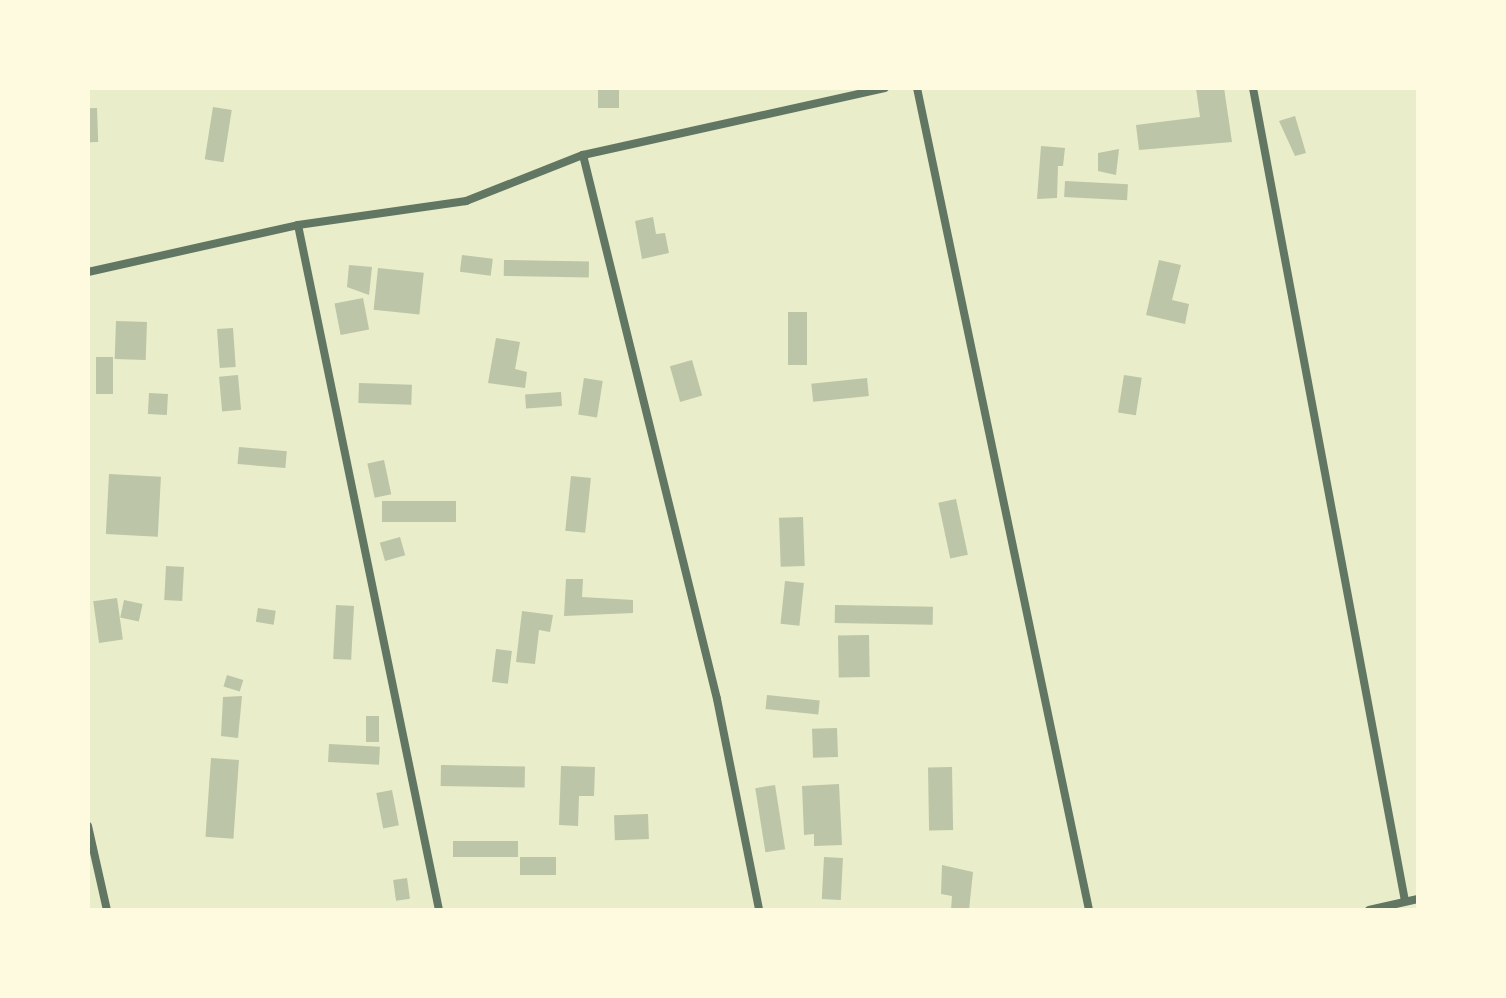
<!DOCTYPE html>
<style>
body{margin:0}
#map{position:relative;width:1506px;height:998px;overflow:hidden;background:#e9edc9;font-family:Poppins,sans-serif}
div>[style]{position:absolute}
[style*='--x']{left:calc(var(--x)*1px);top:calc(var(--y)*1px);width:calc(var(--w)*1px);rotate:calc(var(--a)*1deg)}
.building>*{inset:0;background:#bcc5a7;transform-origin:0 0}
.minor>*{height:8px;margin:-4px;padding:0 4px;transform-origin:4px;border-radius:4px;background:#617663}
span{translate:-50% -50%;white-space:nowrap;text-align:center;line-height:1.15;-webkit-text-stroke:8px #fefae0;paint-order:stroke}
.frame{position:absolute;inset:0;border:90px solid #fefae0;pointer-events:none}
</style>
<div id="map">
<div class="building">
<div style="left:598px;top:88px;width:21px;height:20px"></div>
<div style="clip-path:polygon(1196px 88px,1224px 88px,1232px 142px,1139px 150px,1136px 125px,1200px 117px)"></div>
<div style="left:213px;top:107px;width:19px;height:53px;rotate:9deg"></div>
<div style="left:97px;top:108px;width:34px;height:9px;rotate:88deg"></div>
<div style="clip-path:polygon(1295px 116px,1306px 153px,1295px 156px,1279px 121px)"></div>
<div style="clip-path:polygon(1041px 146px,1065px 148px,1063px 166px,1058px 166px,1057px 198px,1037px 199px)"></div>
<div style="clip-path:polygon(1119px 149px,1116px 175px,1098px 171px,1098px 153px)"></div>
<div style="left:1065px;top:181px;width:63px;height:16px;rotate:3deg"></div>
<div style="clip-path:polygon(653px 217px,656px 234px,665px 233px,669px 253px,642px 259px,635px 221px)"></div>
<div style="left:462px;top:255px;width:31px;height:17px;rotate:7deg"></div>
<div style="left:504px;top:260px;width:85px;height:16px;rotate:1deg"></div>
<div style="clip-path:polygon(1159px 260px,1181px 265px,1172px 300px,1189px 304px,1185px 324px,1146px 315px)"></div>
<div style="clip-path:polygon(349px 265px,372px 267px,369px 295px,347px 287px)"></div>
<div style="left:378px;top:268px;width:46px;height:42px;rotate:6deg"></div>
<div style="left:363px;top:298px;width:32px;height:29px;rotate:79deg"></div>
<div style="left:788px;top:312px;width:19px;height:53px"></div>
<div style="left:116px;top:321px;width:31px;height:38px;rotate:2deg"></div>
<div style="left:233px;top:328px;width:39px;height:16px;rotate:86deg"></div>
<div style="clip-path:polygon(496px 338px,520px 342px,515px 369px,527px 372px,525px 388px,488px 383px)"></div>
<div style="left:96px;top:357px;width:17px;height:37px"></div>
<div style="left:692px;top:360px;width:37px;height:23px;rotate:74deg"></div>
<div style="left:238px;top:375px;width:35px;height:19px;rotate:85deg"></div>
<div style="left:1124px;top:375px;width:18px;height:38px;rotate:9deg"></div>
<div style="left:584px;top:378px;width:19px;height:37px;rotate:9deg"></div>
<div style="left:867px;top:378px;width:18px;height:56px;rotate:84deg"></div>
<div style="left:359px;top:383px;width:53px;height:20px;rotate:2deg"></div>
<div style="left:561px;top:392px;width:14px;height:36px;rotate:86deg"></div>
<div style="left:149px;top:393px;width:19px;height:21px;rotate:3deg"></div>
<div style="left:239px;top:447px;width:48px;height:17px;rotate:5deg"></div>
<div style="left:384px;top:460px;width:35px;height:17px;rotate:78deg"></div>
<div style="left:109px;top:474px;width:52px;height:60px;rotate:3deg"></div>
<div style="left:571px;top:476px;width:20px;height:55px;rotate:6deg"></div>
<div style="left:956px;top:499px;width:57px;height:18px;rotate:78deg"></div>
<div style="left:456px;top:501px;width:21px;height:74px;rotate:90deg"></div>
<div style="left:803px;top:517px;width:49px;height:24px;rotate:88deg"></div>
<div style="left:400px;top:537px;width:19px;height:21px;rotate:74deg"></div>
<div style="left:166px;top:566px;width:18px;height:34px;rotate:3deg"></div>
<div style="clip-path:polygon(566px 579px,583px 579px,582px 597px,633px 600px,633px 613px,564px 616px)"></div>
<div style="left:785px;top:581px;width:19px;height:43px;rotate:6deg"></div>
<div style="left:117px;top:598px;width:42px;height:24px;rotate:82deg"></div>
<div style="left:124px;top:600px;width:19px;height:18px;rotate:12deg"></div>
<div style="left:336px;top:605px;width:18px;height:54px;rotate:3deg"></div>
<div style="left:835px;top:605px;width:98px;height:18px;rotate:1deg"></div>
<div style="left:258px;top:608px;width:18px;height:14px;rotate:9deg"></div>
<div style="clip-path:polygon(522px 611px,553px 615px,550px 632px,539px 630px,535px 664px,516px 662px)"></div>
<div style="left:869px;top:635px;width:42px;height:31px;rotate:89deg"></div>
<div style="left:496px;top:649px;width:16px;height:33px;rotate:7deg"></div>
<div style="left:227px;top:675px;width:17px;height:12px;rotate:17deg"></div>
<div style="left:767px;top:695px;width:53px;height:14px;rotate:6deg"></div>
<div style="clip-path:polygon(242px 696px,238px 738px,221px 736px,223px 697px)"></div>
<div style="left:366px;top:716px;width:13px;height:26px"></div>
<div style="left:837px;top:728px;width:29px;height:25px;rotate:88deg"></div>
<div style="left:329px;top:744px;width:51px;height:18px;rotate:3deg"></div>
<div style="left:211px;top:758px;width:28px;height:79px;rotate:4deg"></div>
<div style="left:441px;top:765px;width:84px;height:21px;rotate:1deg"></div>
<div style="clip-path:polygon(561px 766px,595px 767px,594px 796px,579px 796px,578px 826px,559px 825px)"></div>
<div style="left:952px;top:767px;width:63px;height:24px;rotate:89deg"></div>
<div style="clip-path:polygon(839px 784px,842px 845px,814px 846px,814px 834px,804px 835px,802px 786px)"></div>
<div style="left:775px;top:785px;width:65px;height:20px;rotate:81deg"></div>
<div style="left:392px;top:790px;width:36px;height:16px;rotate:79deg"></div>
<div style="left:648px;top:814px;width:25px;height:34px;rotate:88deg"></div>
<div style="left:518px;top:841px;width:16px;height:65px;rotate:90deg"></div>
<div style="left:520px;top:857px;width:36px;height:18px"></div>
<div style="left:824px;top:857px;width:19px;height:42px;rotate:3deg"></div>
<div style="clip-path:polygon(942px 865px,973px 872px,969px 910px,951px 910px,952px 896px,941px 894px)"></div>
<div style="left:407px;top:878px;width:21px;height:14px;rotate:82deg"></div>
</div>
<div class="minor">
<div style="--x:917;--y:88;--w:840;--a:78.18"></div>
<div style="--x:1253;--y:88;--w:827;--a:79.41"></div>
<div style="--x:583;--y:155;--w:560;--a:76.16"></div>
<div style="--x:717;--y:699;--w:215;--a:78.7"></div>
<div style="--x:298;--y:225;--w:699;--a:78.37"></div>
<div style="--x:88;--y:272;--w:215;--a:-12.6"></div>
<div style="--x:298;--y:225;--w:170;--a:-8.1"></div>
<div style="--x:466;--y:201;--w:126;--a:-21.5"></div>
<div style="--x:583;--y:155;--w:309;--a:-12.5"></div>
<div style="--x:88;--y:826;--w:86;--a:77.3"></div>
<div style="--x:1369;--y:910;--w:50;--a:-12.7"></div>
</div>
<div class="frame"></div>
</div>
